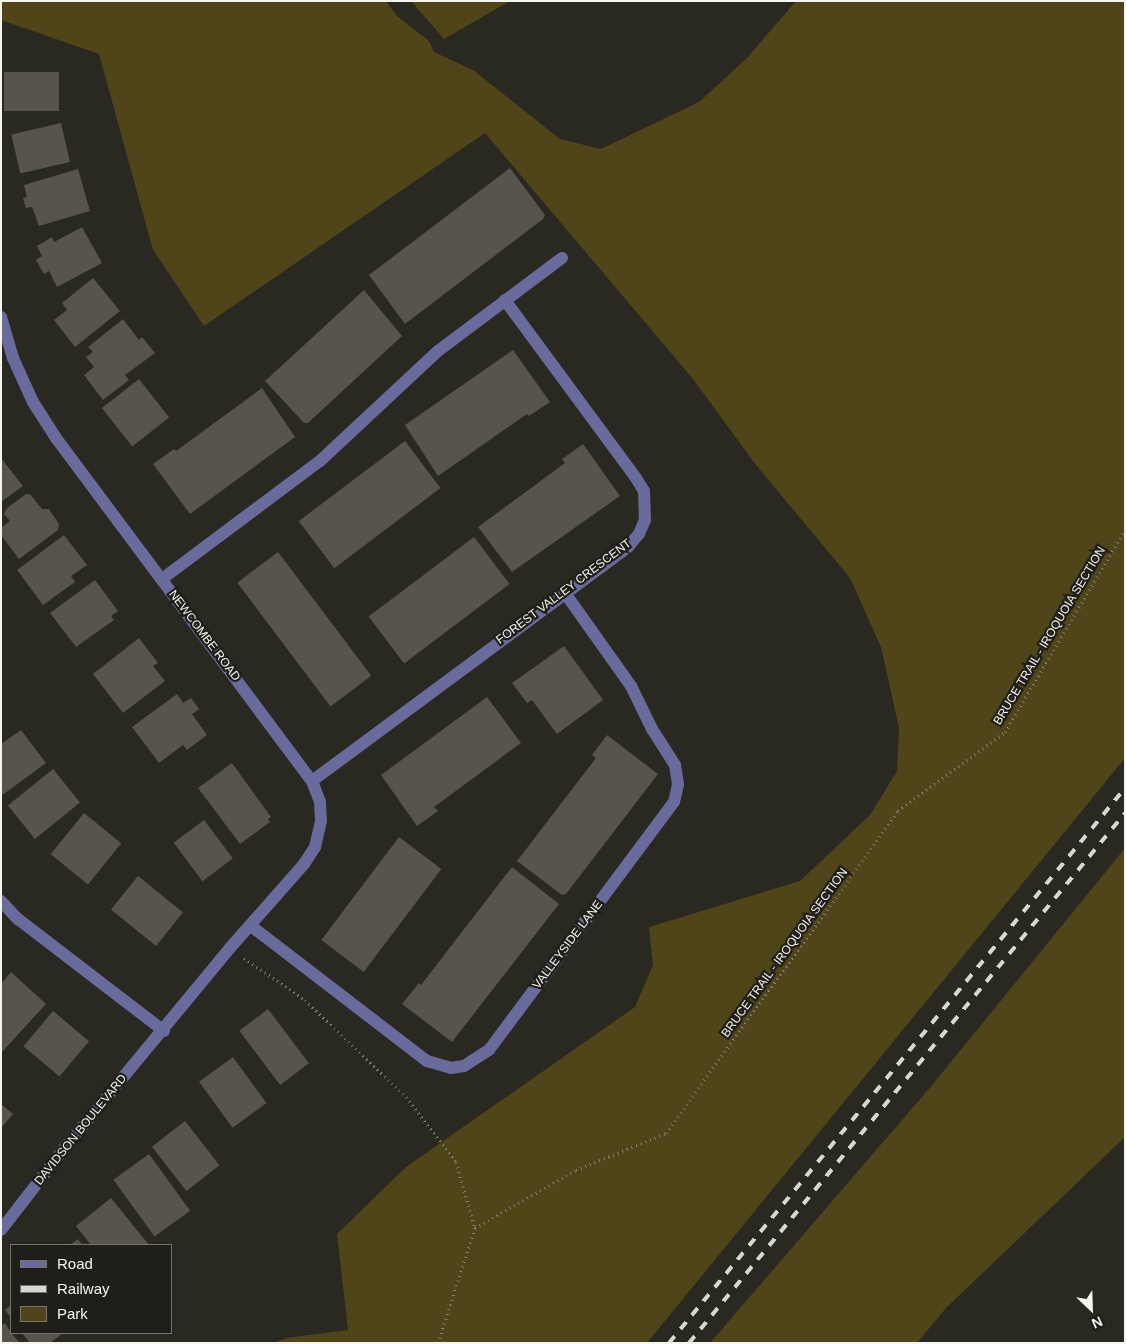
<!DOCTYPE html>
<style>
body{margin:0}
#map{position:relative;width:1126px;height:1344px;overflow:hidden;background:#292821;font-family:Arial,sans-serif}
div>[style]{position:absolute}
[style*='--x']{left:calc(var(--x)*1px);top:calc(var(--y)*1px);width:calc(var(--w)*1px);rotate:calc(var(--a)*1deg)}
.green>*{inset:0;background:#4f4519}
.building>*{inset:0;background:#56544c;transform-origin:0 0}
.path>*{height:3px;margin-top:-1.5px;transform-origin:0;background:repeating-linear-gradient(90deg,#82817b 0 1px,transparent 0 5px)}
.minor>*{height:12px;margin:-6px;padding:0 6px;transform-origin:6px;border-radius:6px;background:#686b9c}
.rail>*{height:4px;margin-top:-2px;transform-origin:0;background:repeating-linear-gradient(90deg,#d8d7d1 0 9px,transparent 0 18px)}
span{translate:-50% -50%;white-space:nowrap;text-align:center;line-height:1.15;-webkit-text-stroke:4.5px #201e18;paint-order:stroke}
.street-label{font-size:12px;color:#f5f4ef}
.frame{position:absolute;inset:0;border:2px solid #f5f4ef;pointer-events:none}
.legend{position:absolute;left:10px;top:1244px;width:162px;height:90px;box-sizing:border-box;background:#201e18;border:1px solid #75746e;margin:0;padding:6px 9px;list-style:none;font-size:15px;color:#f5f4ef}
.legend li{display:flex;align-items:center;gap:10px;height:25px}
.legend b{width:25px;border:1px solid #75746e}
.north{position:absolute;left:1066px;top:1284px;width:50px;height:50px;-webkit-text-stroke:4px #201e18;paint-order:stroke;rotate:156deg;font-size:14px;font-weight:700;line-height:20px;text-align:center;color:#f5f4ef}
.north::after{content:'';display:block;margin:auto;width:18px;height:22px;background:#f5f4ef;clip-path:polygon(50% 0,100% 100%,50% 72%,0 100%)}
</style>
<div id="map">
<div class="green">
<div style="clip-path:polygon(1px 1px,386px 1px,397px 16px,429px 41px,434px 52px,473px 70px,560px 139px,601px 149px,699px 102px,747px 58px,796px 1px,1125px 1px,1125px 758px,647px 1343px,274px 1343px,286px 1338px,348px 1330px,337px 1234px,406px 1167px,635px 1007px,653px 965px,649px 927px,800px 881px,870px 815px,897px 771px,899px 728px,881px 647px,850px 578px,756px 465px,693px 379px,485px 133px,204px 326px,153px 250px,99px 54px,1px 20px)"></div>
<div style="clip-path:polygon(411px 1px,510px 1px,444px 39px)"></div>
<div style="clip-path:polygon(1125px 848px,1125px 1137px,946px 1308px,917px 1343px,710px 1343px,933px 1084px)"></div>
</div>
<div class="building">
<div style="left:59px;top:72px;width:39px;height:55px;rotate:90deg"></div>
<div style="left:61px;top:123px;width:40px;height:51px;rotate:77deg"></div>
<div style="clip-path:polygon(510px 168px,545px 215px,543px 219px,405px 324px,369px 275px)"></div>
<div style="clip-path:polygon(78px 169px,90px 211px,39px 226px,32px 207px,26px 208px,23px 198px,27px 197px,24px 185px)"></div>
<div style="clip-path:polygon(82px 227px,102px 263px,57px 287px,49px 271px,44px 274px,36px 260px,42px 256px,37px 246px,52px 237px,54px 242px)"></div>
<div style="clip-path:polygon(93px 278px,120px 311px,75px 347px,54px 320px,67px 310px,62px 303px)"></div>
<div style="clip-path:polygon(364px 290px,402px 336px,308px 423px,304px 423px,265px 381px)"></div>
<div style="clip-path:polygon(123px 319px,139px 340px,142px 337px,155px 353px,125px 375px,129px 380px,103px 400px,84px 375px,94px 367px,86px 357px,93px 352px,88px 347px)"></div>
<div style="clip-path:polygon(513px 350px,550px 402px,529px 416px,527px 414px,438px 476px,405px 425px)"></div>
<div style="left:139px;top:379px;width:49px;height:47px;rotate:52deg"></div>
<div style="clip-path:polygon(262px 388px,295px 437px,190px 514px,153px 464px,174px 449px,176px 451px)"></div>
<div style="left:405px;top:441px;width:59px;height:133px;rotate:53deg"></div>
<div style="clip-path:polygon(583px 444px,620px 496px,512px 572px,478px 527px,565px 463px,562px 459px)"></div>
<div style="clip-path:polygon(1px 458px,23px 486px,1px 502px)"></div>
<div style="clip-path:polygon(26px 494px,30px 494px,42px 509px,49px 509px,59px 524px,58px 530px,19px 559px,1px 535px,1px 528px,10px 521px,4px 514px,7px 508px)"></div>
<div style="clip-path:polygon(64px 535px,87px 565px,71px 576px,75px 582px,43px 605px,17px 570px)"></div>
<div style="left:474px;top:537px;width:59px;height:132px;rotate:53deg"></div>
<div style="left:278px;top:552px;width:155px;height:51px;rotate:53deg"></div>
<div style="clip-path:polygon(95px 580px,118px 611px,111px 616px,114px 620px,76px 647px,50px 613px)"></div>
<div style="clip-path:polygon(139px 638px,158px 663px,153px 666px,165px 681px,123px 713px,93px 674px)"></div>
<div style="clip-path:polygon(564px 646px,603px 700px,557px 734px,532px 700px,527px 703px,512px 683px)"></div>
<div style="clip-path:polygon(177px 694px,183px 703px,191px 698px,199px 709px,192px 714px,207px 735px,187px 750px,183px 745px,159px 763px,132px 727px)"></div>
<div style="clip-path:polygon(487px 697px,521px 743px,434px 807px,438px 811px,417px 826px,381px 775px)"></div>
<div style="clip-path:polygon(21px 730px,46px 763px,1px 796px,1px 744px)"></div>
<div style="clip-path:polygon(607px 735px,658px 774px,566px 894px,562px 895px,517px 861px,596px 758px,592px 755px)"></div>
<div style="clip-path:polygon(232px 763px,271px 817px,268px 819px,270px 822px,240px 844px,198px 788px)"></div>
<div style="left:53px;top:769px;width:43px;height:58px;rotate:51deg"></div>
<div style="left:84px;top:813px;width:48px;height:53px;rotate:39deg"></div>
<div style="left:204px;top:820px;width:48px;height:38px;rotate:53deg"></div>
<div style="left:399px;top:837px;width:53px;height:129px;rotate:37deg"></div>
<div style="clip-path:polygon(512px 867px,559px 904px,452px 1042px,402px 1004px,419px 983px,421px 985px)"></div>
<div style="left:138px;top:876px;width:58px;height:43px;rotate:39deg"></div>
<div style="clip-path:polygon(11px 972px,46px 1004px,1px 1053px,1px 984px)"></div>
<div style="left:268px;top:1009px;width:68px;height:36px;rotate:53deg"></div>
<div style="left:53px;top:1011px;width:47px;height:46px;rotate:40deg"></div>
<div style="left:233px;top:1057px;width:57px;height:42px;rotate:54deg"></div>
<div style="clip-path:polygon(1px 1104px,13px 1114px,1px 1128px)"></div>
<div style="left:185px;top:1121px;width:56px;height:42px;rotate:52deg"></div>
<div style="left:149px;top:1154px;width:70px;height:44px;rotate:54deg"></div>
<div style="clip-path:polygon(111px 1198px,149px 1245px,91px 1245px,76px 1226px)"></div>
<div style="clip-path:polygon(78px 1239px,82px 1245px,70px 1245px)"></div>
<div style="clip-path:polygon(11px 1305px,11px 1318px,5px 1310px)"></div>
<div style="clip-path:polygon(5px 1323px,11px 1333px,20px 1343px,1px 1343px,1px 1326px)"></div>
<div style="clip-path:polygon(22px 1333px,63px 1333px,50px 1343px,30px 1343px)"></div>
</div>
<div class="path">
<div style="--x:244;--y:958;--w:74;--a:34.5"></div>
<div style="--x:305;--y:1000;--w:140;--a:43.8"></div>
<div style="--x:406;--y:1097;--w:82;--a:52.4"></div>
<div style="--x:456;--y:1162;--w:69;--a:73.9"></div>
<div style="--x:438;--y:1343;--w:121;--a:-72.2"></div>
<div style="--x:475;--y:1228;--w:116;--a:-29.9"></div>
<div style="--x:576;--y:1170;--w:97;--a:-22.3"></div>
<div style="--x:666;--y:1133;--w:397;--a:-54.2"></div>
<div style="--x:898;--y:811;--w:133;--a:-36.4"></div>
<div style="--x:1005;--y:732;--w:235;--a:-59.3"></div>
</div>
<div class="minor">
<div style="--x:1;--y:317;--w:43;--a:73.7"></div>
<div style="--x:13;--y:358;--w:48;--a:65.6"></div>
<div style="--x:33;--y:402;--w:43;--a:57.4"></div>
<div style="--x:56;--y:438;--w:428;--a:53.3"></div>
<div style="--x:312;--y:781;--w:22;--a:69"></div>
<div style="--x:320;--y:802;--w:19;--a:87"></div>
<div style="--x:321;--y:821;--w:27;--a:103"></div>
<div style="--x:315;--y:847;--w:20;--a:123"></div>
<div style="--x:304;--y:864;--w:112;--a:131.4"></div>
<div style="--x:230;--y:948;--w:262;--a:129.6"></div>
<div style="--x:63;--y:1150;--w:101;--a:127.8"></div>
<div style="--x:162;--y:579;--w:197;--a:-36.8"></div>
<div style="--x:320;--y:461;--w:161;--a:-43"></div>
<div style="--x:438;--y:351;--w:155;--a:-36.9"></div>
<div style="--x:312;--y:781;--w:393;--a:-36.5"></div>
<div style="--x:628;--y:547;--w:17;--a:-50"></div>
<div style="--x:639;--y:534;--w:15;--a:-67"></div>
<div style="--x:645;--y:520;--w:29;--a:-92"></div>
<div style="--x:644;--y:491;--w:15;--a:-122"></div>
<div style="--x:636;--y:478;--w:221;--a:-126.4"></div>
<div style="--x:1;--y:901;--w:25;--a:47"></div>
<div style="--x:18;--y:919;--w:184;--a:37.5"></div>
<div style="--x:251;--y:926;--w:222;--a:37.5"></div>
<div style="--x:427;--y:1061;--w:25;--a:16"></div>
<div style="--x:451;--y:1068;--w:13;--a:-9"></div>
<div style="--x:464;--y:1066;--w:30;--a:-33"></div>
<div style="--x:489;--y:1050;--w:309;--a:-53.3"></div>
<div style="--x:674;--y:802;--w:18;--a:-77"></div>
<div style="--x:678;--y:784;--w:19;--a:-99"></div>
<div style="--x:675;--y:765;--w:43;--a:-122.6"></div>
<div style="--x:652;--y:729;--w:48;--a:-116"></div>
<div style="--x:631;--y:686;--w:114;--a:-125.4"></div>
</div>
<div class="rail">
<div style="--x:669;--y:1343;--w:718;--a:-50.59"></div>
<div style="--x:689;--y:1343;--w:686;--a:-50.56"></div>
</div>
<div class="street-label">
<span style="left:564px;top:592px;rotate:-37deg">FOREST VALLEY CRESCENT</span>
<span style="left:204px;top:636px;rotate:53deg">NEWCOMBE ROAD</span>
<span style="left:1050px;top:636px;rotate:-59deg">BRUCE TRAIL - IROQUOIA SECTION</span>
<span style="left:568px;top:945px;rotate:-53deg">VALLEYSIDE LANE</span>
<span style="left:785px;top:953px;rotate:-54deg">BRUCE TRAIL - IROQUOIA SECTION</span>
<span style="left:81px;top:1130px;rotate:-51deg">DAVIDSON BOULEVARD</span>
</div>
<div class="frame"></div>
<ul class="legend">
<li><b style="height:6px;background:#686b9c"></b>Road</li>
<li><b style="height:6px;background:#d8d7d1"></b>Railway</li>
<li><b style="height:14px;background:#4f4519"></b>Park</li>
</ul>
<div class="north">N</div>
</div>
